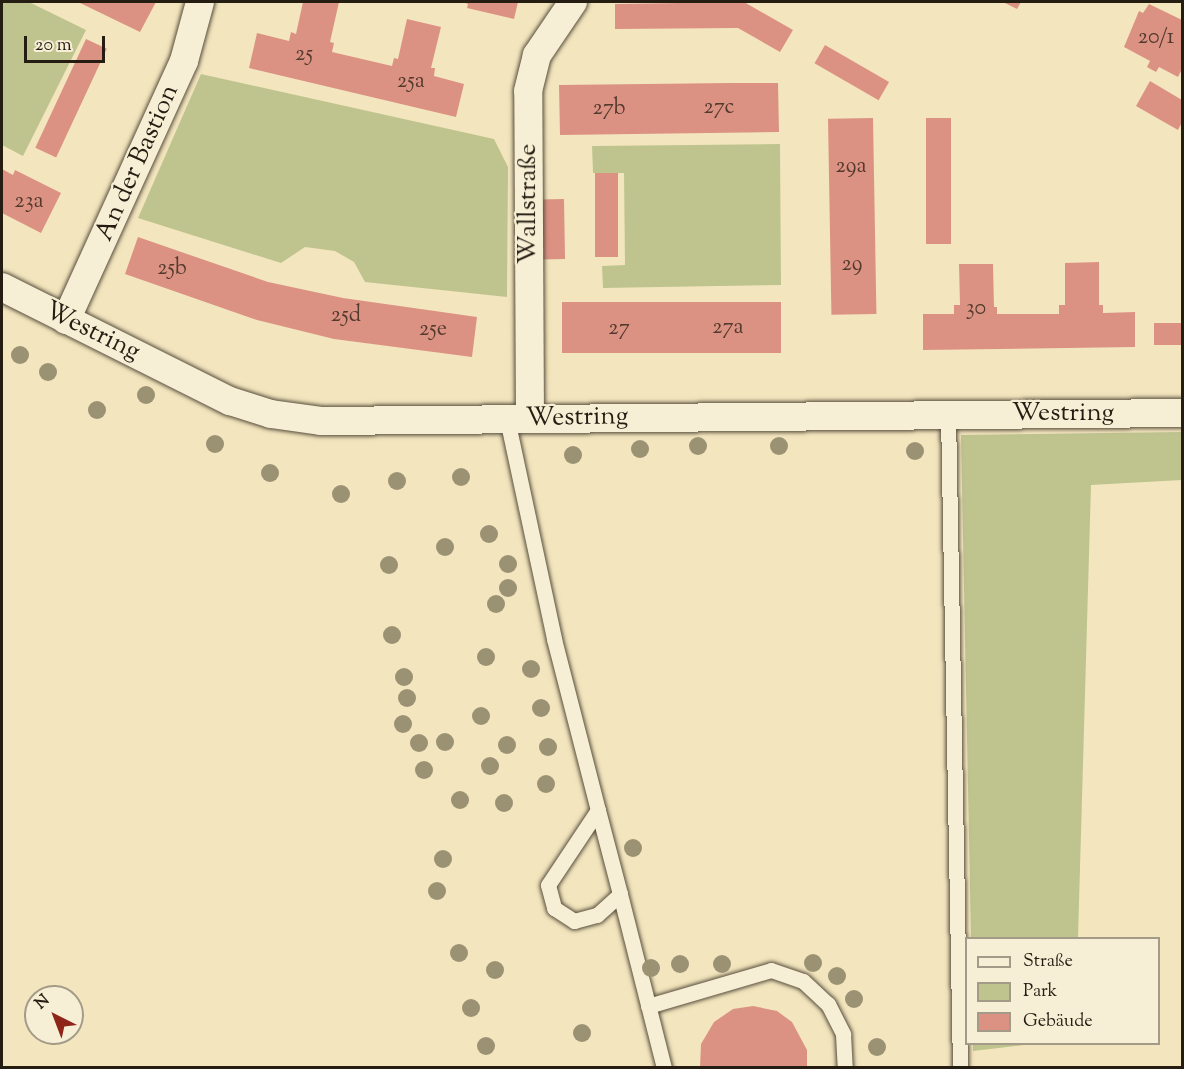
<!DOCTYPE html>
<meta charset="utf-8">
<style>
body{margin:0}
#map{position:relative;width:1184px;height:1069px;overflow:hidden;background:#f3e6be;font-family:"Sorts Mill Goudy",serif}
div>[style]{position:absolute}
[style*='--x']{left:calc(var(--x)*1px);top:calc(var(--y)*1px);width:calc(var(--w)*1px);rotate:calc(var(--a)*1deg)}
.green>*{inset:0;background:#bfc48f}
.building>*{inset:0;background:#dc9283;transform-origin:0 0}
.roads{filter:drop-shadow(0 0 2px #584e3d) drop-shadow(0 0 2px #584e3d)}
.service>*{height:15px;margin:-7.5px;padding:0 7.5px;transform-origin:7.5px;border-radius:7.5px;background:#f7efd5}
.minor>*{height:28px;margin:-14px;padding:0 14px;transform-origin:14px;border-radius:14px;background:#f7efd5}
.trees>*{width:18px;height:18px;margin:-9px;border-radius:50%;background:#9b9274}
span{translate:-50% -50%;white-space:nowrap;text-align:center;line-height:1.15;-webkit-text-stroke:4.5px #f7efd5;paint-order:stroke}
.number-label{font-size:22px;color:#533a2e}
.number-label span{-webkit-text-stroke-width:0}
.street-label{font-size:26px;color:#251c12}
.frame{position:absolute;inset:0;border:3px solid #251c12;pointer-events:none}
.legend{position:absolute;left:965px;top:937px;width:195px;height:108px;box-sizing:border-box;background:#f7efd5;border:2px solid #a39b87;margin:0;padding:8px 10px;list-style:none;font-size:18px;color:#251c12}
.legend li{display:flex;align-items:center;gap:12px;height:30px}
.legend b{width:30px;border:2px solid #a39b87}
.north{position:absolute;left:24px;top:985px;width:60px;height:60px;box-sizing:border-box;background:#f7efd5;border:2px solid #a39b87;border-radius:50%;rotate:318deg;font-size:16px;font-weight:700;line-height:24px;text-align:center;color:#251c12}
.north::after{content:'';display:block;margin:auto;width:21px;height:27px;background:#8f2418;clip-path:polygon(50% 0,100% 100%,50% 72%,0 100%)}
.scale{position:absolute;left:24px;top:36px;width:81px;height:27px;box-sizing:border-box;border:3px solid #251c12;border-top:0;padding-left:8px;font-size:18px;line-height:21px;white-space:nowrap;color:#251c12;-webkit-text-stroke:4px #f7efd5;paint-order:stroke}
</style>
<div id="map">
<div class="green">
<div style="clip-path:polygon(2px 2px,29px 2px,86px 30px,23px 156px,2px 145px)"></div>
<div style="clip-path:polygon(201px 74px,494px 139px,508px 167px,507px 297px,365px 282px,354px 262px,335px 251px,305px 247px,281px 263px,138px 218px)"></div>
<div style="clip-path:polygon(780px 144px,781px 285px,603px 288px,602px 266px,625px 265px,624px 173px,593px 173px,592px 146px)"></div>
<div style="clip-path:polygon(1182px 432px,1182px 480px,1091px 485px,1078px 938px,971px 938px,961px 435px)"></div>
<div style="clip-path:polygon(973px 1044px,1033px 1044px,973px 1051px)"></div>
</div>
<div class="building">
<div style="clip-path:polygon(78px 2px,156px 2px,140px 32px)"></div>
<div style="clip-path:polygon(303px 2px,339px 2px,330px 42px,334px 43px,332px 52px,392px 66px,394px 58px,398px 59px,407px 19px,441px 27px,431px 68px,435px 68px,434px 76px,464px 84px,456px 117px,249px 68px,257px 33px,289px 41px,291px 32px,296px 34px)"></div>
<div style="clip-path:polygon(463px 2px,518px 2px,514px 19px,467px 8px,468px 4px)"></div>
<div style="clip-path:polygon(744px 2px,793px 30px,780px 52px,738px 28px,615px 29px,615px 4px)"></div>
<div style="clip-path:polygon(1003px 2px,1021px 2px,1017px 9px)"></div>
<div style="clip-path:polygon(1149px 4px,1182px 20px,1182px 69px,1178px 77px,1159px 67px,1156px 72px,1147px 67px,1150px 61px,1124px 47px,1139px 11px,1143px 13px)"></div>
<div style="left:86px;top:39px;width:23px;height:120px;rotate:25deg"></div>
<div style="left:825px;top:45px;width:74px;height:21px;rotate:30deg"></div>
<div style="clip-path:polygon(1150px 81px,1182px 100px,1182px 122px,1178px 130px,1136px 106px)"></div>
<div style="clip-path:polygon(731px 83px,778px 83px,779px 132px,560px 135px,559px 85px)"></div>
<div style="left:873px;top:118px;width:196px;height:45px;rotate:89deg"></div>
<div style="left:926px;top:118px;width:25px;height:126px"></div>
<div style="clip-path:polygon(2px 169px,13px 175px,15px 170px,61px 193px,41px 233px,2px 213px)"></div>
<div style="left:595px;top:173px;width:23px;height:84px"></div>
<div style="left:564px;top:199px;width:60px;height:24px;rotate:89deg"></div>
<div style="clip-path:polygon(138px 237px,268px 282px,343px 298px,477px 317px,472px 357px,334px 339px,257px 320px,125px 274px)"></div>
<div style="clip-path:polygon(1099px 262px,1099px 305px,1103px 305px,1103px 313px,1135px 312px,1135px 347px,923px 350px,923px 314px,954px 314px,954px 305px,960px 305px,959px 264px,993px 264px,994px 307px,997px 307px,997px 314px,1059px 314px,1059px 305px,1065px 305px,1065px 263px)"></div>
<div style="left:781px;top:302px;width:51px;height:219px;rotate:90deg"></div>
<div style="left:1154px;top:323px;width:28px;height:22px"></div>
<div style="clip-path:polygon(753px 1006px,777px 1011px,792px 1022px,807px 1050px,807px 1068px,700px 1068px,701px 1044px,714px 1022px,733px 1009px)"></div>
</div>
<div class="roads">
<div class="service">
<div style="--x:948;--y:414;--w:654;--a:88.95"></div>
<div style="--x:507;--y:419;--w:225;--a:77.9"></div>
<div style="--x:554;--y:639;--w:177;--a:75.6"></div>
<div style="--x:598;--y:810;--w:90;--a:123.7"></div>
<div style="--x:548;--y:885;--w:24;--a:75"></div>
<div style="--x:554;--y:908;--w:24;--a:33"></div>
<div style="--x:574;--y:921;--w:24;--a:-15"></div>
<div style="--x:597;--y:915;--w:31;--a:-42"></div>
<div style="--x:620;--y:894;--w:87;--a:-104.7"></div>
<div style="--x:620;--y:894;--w:179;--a:75.8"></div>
<div style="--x:648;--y:1006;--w:128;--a:-16.3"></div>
<div style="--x:771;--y:970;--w:34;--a:19"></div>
<div style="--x:803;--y:981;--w:34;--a:43"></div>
<div style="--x:828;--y:1004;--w:34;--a:63"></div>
<div style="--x:843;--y:1034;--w:34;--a:87"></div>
</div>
<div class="minor">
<div style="--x:2;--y:287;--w:255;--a:26.6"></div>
<div style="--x:230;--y:401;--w:43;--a:17.6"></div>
<div style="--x:271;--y:414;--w:50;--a:8"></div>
<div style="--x:321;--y:421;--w:861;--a:-0.53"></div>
<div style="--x:66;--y:320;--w:285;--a:-65.5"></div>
<div style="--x:184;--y:61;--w:61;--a:-74.8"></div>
<div style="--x:530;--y:419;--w:328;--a:-90.3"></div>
<div style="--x:528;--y:91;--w:37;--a:-76"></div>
<div style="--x:537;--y:55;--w:64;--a:-55.8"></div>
</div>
</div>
<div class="trees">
<div style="left:20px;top:355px"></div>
<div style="left:48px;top:372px"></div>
<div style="left:146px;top:395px"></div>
<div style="left:97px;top:410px"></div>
<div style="left:215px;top:444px"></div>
<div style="left:698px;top:446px"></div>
<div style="left:779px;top:446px"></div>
<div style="left:640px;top:449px"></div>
<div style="left:915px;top:451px"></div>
<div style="left:573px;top:455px"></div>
<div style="left:270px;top:473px"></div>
<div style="left:461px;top:477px"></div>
<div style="left:397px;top:481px"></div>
<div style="left:341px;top:494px"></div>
<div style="left:489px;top:534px"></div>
<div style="left:445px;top:547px"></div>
<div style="left:508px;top:564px"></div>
<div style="left:389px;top:565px"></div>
<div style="left:508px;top:588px"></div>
<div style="left:496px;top:604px"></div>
<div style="left:392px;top:635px"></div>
<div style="left:486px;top:657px"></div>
<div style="left:531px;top:669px"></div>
<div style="left:404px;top:677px"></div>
<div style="left:407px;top:698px"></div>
<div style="left:541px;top:708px"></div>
<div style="left:481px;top:716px"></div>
<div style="left:403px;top:724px"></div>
<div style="left:445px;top:742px"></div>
<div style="left:419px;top:743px"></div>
<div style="left:507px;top:745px"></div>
<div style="left:548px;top:747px"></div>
<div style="left:490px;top:766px"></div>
<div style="left:424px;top:770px"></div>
<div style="left:546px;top:784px"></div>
<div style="left:460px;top:800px"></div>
<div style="left:504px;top:803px"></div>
<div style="left:633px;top:848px"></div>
<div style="left:443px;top:859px"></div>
<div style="left:437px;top:891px"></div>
<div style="left:459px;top:953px"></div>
<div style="left:813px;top:963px"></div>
<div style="left:680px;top:964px"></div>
<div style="left:722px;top:964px"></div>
<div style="left:651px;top:968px"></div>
<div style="left:495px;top:970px"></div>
<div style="left:837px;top:976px"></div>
<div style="left:854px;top:999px"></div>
<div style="left:471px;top:1008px"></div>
<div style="left:582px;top:1033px"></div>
<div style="left:486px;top:1046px"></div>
<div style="left:877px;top:1047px"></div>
</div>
<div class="number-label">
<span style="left:1156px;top:39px">20/1</span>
<span style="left:304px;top:56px">25</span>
<span style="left:411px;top:83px">25a</span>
<span style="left:719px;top:109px">27c</span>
<span style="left:609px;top:110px">27b</span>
<span style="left:851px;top:168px">29a</span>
<span style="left:29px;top:203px">23a</span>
<span style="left:852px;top:266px">29</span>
<span style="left:172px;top:270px">25b</span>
<span style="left:976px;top:310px">30</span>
<span style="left:346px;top:317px">25d</span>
<span style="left:728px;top:329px">27a</span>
<span style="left:619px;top:330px">27</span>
<span style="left:433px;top:331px">25e</span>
</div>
<div class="street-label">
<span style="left:138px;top:163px;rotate:-66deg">An der Bastion</span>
<span style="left:529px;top:204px;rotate:-90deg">Wallstraße</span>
<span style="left:92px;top:332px;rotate:26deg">Westring</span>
<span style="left:1063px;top:414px">Westring</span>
<span style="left:577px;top:418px;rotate:-1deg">Westring</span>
</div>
<div class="frame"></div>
<ul class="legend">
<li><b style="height:8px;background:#f7efd5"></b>Straße</li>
<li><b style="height:16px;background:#bfc48f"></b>Park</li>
<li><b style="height:16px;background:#dc9283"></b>Gebäude</li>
</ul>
<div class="north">N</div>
<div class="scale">20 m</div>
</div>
